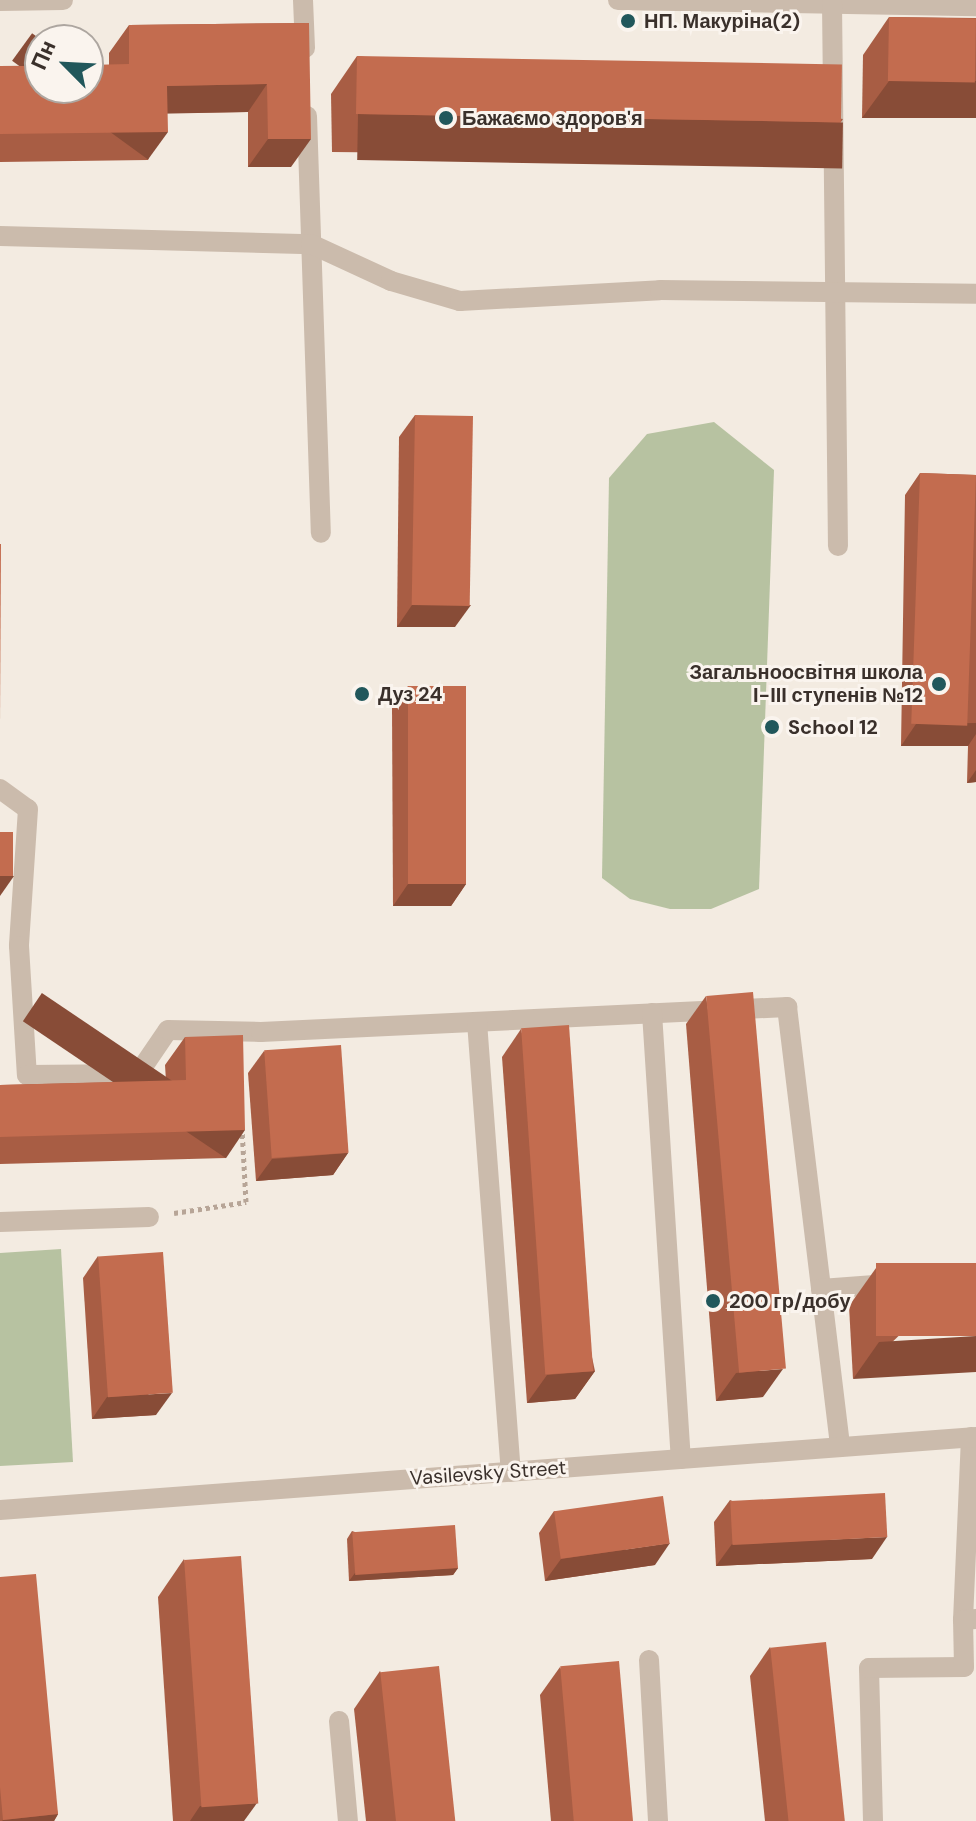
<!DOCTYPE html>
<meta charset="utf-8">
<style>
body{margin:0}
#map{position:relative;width:976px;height:1821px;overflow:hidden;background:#f3ebe1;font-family:"DM Sans",sans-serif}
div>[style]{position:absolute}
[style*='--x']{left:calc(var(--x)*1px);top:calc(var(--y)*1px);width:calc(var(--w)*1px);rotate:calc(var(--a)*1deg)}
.green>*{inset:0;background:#b7c2a1}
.path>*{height:5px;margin-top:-2.5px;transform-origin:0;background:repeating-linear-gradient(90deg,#b7a597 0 4px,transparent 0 8px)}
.minor>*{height:20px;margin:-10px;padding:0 10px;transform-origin:10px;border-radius:10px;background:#cbbbac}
.wall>*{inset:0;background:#a85d44}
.shaded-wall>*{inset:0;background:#884c37;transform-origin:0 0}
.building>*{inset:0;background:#c36c4f;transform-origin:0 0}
.dots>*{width:22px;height:22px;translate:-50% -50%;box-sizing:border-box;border:4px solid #faf4ee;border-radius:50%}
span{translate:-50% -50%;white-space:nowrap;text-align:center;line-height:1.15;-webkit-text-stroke:6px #faf4ee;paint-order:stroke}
.poi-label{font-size:20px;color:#3a302b;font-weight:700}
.left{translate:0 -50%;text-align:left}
.right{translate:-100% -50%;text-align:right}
.street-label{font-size:20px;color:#3a302b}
.north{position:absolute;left:24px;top:24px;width:80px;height:80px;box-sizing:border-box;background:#faf4ee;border:2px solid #ada6a0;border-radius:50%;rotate:294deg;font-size:22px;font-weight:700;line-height:32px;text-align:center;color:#3a302b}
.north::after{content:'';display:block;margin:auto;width:28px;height:36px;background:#21575b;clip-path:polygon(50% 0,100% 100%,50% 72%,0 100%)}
</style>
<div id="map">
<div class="green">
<div style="clip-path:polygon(714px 422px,774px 470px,759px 889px,711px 909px,670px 909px,630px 899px,602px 878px,609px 478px,647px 434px)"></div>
<div style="clip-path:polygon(61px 1249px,73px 1462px,0 1466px,0 1253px)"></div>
</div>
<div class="path">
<div style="--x:174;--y:1213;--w:73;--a:-8.7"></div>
<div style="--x:246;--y:1202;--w:73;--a:-93.1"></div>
</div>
<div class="minor">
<div style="--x:303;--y:0;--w:48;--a:87.6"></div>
<div style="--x:618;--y:0;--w:358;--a:1"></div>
<div style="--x:0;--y:1;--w:63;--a:-0.9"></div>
<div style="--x:832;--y:3;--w:543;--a:89.37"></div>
<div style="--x:307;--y:116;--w:417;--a:88.1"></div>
<div style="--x:0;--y:236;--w:311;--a:1.5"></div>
<div style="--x:311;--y:244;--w:88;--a:24.8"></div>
<div style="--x:391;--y:281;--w:72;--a:16.2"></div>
<div style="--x:460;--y:301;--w:200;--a:-3.1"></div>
<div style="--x:660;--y:290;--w:316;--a:0.7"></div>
<div style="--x:0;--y:789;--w:34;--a:36"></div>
<div style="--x:28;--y:809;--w:137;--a:93.8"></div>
<div style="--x:19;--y:946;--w:129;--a:86.5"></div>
<div style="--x:27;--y:1075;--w:111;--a:-0.5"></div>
<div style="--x:138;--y:1074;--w:53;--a:-55.7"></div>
<div style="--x:168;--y:1030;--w:93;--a:1.2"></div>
<div style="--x:261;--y:1032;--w:527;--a:-2.72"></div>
<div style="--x:787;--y:1007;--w:443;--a:83.1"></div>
<div style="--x:652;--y:1013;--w:447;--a:86.3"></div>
<div style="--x:477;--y:1022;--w:451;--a:85.7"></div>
<div style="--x:0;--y:1222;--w:149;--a:-1.9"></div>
<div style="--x:821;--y:1289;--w:67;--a:-4.3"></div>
<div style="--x:971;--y:1437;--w:183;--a:92.5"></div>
<div style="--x:963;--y:1620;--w:13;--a:-4"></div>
<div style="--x:0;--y:1510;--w:979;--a:-4.28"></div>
<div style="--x:649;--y:1660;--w:161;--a:86.8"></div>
<div style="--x:339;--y:1721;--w:100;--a:84.9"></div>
<div style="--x:873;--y:1821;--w:153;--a:-91.5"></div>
<div style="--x:869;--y:1668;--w:95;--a:-0.6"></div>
<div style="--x:964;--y:1667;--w:47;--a:-91.2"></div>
</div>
<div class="wall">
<div style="clip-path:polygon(889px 17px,976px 18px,976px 118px,862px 118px,863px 55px)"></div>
<div style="clip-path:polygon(309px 23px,291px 167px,248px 167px,248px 112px,167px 113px,148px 160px,0 162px,0 66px,109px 65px,109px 53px,129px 25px)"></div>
<div style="clip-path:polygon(357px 56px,843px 119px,817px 157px,332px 152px,331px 94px)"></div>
<div style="clip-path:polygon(415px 415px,455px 627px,397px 627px,399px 437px)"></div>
<div style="clip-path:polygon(920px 473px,976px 475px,976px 782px,967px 783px,968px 746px,901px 746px,905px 495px)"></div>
<div style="clip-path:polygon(408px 686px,466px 884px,451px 906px,393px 906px,392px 708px)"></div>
<div style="clip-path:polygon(706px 996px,763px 1397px,716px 1401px,686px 1024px)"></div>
<div style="clip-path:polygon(521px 1029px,595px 1371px,575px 1399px,527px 1403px,502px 1057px)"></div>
<div style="clip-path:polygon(185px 1037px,226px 1158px,0 1164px,0 1085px,166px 1081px,165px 1065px)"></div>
<div style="clip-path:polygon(264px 1051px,348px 1153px,333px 1175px,256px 1181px,248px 1073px)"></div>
<div style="clip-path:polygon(98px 1256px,156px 1415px,92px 1419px,83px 1278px)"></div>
<div style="clip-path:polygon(976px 1263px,853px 1379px,849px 1306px,876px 1268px)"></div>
<div style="clip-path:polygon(730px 1500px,872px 1559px,716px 1566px,714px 1522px)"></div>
<div style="clip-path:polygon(554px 1511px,655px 1565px,545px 1581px,539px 1533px)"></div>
<div style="clip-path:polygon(352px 1531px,458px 1568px,453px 1575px,349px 1581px,347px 1539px)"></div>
<div style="clip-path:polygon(184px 1559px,244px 1821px,173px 1821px,158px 1597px)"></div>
<div style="clip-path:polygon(0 1577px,58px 1814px,54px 1821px,0 1821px)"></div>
<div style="clip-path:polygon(770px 1647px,844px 1821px,765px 1821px,750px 1676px)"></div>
<div style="clip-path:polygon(560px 1667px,632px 1821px,551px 1821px,540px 1695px)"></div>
<div style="clip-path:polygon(380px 1671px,455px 1821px,366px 1821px,354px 1709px)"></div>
</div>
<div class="shaded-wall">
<div style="clip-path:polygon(889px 81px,976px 81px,976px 118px,862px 118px)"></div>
<div style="clip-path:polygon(267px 84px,248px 112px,147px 114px,167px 86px)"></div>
<div style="left:358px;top:114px;width:485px;height:46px;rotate:1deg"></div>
<div style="left:168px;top:132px;width:34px;height:168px;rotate:126deg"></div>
<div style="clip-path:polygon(268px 139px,311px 139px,291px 167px,248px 167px)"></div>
<div style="clip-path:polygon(412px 605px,471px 605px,455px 627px,397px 627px)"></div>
<div style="clip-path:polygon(976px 723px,976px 734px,968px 746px,901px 746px,916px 724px)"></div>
<div style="clip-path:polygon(976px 770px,976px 782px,967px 783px)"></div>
<div style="clip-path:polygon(0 876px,14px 876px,0 896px)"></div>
<div style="clip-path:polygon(408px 884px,466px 884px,451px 906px,393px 906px)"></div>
<div style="left:245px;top:1130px;width:34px;height:245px;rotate:124deg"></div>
<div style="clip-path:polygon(348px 1153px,333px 1175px,256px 1181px,272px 1159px)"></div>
<div style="clip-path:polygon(976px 1336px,976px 1372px,853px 1379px,879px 1342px)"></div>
<div style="clip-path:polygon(783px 1369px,763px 1397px,716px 1401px,736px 1373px)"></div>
<div style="clip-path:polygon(595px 1371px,575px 1399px,527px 1403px,547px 1375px)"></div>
<div style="clip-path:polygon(172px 1393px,156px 1415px,92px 1419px,107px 1397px)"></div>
<div style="clip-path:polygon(887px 1537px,872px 1559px,716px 1566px,732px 1544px)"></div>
<div style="clip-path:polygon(670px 1543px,655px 1565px,545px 1581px,561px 1559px)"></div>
<div style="clip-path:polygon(458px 1568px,453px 1575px,349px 1581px,355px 1573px)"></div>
<div style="clip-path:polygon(257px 1803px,244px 1821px,190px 1821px,200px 1806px)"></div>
<div style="clip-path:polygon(58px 1814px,54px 1821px,2px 1821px,3px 1820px)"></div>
</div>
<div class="building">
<div style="left:889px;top:17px;width:87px;height:64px;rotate:1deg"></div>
<div style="clip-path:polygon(309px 23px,311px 139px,268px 139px,267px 84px,167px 86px,168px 132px,0 134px,0 66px,40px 66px,40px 88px,88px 88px,88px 65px,129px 64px,129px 25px)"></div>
<div style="left:357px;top:56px;width:485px;height:58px;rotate:1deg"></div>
<div style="left:415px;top:415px;width:58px;height:190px;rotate:1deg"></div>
<div style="left:920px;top:473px;width:56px;height:251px;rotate:2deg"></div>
<div style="clip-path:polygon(0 544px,1px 544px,0 724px)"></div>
<div style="left:408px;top:686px;width:58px;height:198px"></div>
<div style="left:0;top:832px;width:13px;height:44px"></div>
<div style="left:753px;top:992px;width:378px;height:47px;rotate:85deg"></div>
<div style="left:569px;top:1025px;width:347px;height:48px;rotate:86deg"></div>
<div style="clip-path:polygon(243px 1035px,245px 1130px,0 1137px,0 1085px,186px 1080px,185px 1037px)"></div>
<div style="left:341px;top:1045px;width:108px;height:77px;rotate:86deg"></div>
<div style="left:163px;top:1252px;width:141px;height:65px;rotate:86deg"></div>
<div style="left:976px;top:1263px;width:73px;height:100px;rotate:90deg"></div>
<div style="left:885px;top:1493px;width:44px;height:155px;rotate:87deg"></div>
<div style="left:663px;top:1496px;width:48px;height:110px;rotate:82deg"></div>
<div style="left:455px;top:1525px;width:43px;height:103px;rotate:86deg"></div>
<div style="left:241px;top:1556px;width:248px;height:57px;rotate:86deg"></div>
<div style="clip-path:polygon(36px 1574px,58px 1814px,3px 1820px,0 1787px,0 1577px)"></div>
<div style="left:826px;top:1642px;width:180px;height:56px;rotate:84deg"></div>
<div style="left:619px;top:1661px;width:161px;height:59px;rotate:85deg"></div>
<div style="left:439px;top:1666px;width:156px;height:59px;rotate:84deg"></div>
</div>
<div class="dots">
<div style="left:628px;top:21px;background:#21575b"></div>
<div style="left:446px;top:118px;background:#21575b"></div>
<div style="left:939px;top:684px;background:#21575b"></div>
<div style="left:362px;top:694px;background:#21575b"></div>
<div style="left:772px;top:727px;background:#21575b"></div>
<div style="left:713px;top:1301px;background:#21575b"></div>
</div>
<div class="poi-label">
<span class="left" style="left:644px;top:21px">НП. Макуріна(2)</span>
<span class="left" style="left:462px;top:118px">Бажаємо здоров'я</span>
<span class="right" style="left:923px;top:684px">Загальноосвітня школа<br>І-ІІІ ступенів №12</span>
<span class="left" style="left:378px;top:694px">Дуз 24</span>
<span class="left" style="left:788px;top:727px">School 12</span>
<span class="left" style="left:729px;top:1301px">200 гр/добу</span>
</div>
<div class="street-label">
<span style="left:488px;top:1473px;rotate:-4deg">Vasilevsky Street</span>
</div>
<div class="north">Пн</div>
</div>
